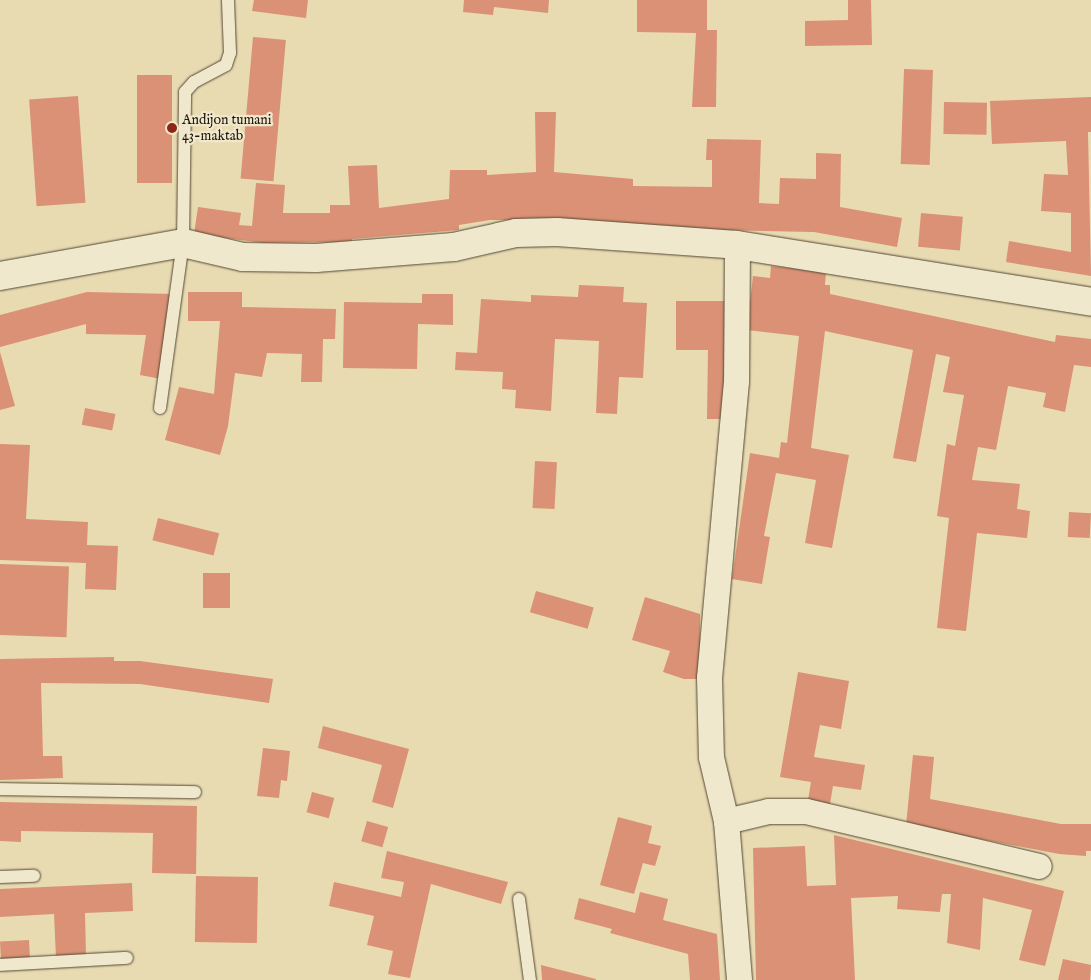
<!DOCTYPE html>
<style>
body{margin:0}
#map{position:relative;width:1091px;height:980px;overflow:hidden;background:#e8dbb1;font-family:"IM FELL English",serif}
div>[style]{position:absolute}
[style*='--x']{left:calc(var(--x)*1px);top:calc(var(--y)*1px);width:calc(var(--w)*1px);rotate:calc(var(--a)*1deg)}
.building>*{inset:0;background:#da9175;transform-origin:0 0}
.roads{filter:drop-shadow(0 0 1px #534736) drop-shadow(0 0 1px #534736)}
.lane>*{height:12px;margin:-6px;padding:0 6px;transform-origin:6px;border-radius:6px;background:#f0e8cc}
.street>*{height:25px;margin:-12.5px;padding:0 12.5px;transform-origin:12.5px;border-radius:12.5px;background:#f0e8cc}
.secondary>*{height:28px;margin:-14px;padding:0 14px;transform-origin:14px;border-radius:14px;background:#f0e8cc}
.dots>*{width:14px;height:14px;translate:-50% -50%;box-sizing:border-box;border:2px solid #f0e8cc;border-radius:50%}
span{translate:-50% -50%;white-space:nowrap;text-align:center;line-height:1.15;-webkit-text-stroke:4.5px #f0e8cc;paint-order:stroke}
.poi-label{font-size:14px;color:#21160d}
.left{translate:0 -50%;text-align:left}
</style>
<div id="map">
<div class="building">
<div style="clip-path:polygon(254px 0,308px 0,306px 18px,252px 11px)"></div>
<div style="clip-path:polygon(464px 0,549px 0,548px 13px,494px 7px,493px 15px,463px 12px)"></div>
<div style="clip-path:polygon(637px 0,707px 0,707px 30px,717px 30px,716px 107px,692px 107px,696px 33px,637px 32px)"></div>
<div style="clip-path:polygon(848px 0,871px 0,872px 45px,805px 46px,805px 21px,848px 20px)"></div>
<div style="left:253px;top:37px;width:33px;height:142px;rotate:5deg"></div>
<div style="left:904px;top:69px;width:29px;height:95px;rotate:2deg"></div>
<div style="left:137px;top:75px;width:35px;height:108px"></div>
<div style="left:78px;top:96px;width:107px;height:49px;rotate:86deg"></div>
<div style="clip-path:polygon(1091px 97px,1091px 132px,1088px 132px,1091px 276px,1006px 262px,1009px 241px,1071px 252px,1071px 213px,1041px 211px,1044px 174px,1068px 175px,1066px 141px,992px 144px,990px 101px)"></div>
<div style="left:944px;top:102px;width:43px;height:32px;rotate:1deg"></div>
<div style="clip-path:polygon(535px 112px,556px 112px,554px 172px,633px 179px,633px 186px,712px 187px,712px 160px,706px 160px,707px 139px,761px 140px,759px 203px,779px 204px,780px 178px,816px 179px,816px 153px,841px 154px,840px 207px,902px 218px,897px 247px,814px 232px,629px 228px,553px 220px,490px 220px,459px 225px,459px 230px,352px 239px,352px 242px,263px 243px,194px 234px,198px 207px,241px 213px,239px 225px,252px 226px,256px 183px,285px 185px,283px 213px,330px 213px,330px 205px,350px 205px,348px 166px,377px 165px,379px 208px,449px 199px,450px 170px,487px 170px,487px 175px,536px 172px)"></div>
<div style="left:921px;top:213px;width:42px;height:34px;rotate:5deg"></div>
<div style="clip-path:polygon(771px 266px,826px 272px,825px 285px,830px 285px,830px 294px,1055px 342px,1056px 335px,1091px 339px,1091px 367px,1074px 365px,1065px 412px,1043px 407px,1046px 393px,1008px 386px,996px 450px,978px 447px,972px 480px,1020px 484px,1017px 509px,1030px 511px,1027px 538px,977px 533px,966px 631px,937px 628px,949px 518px,937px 516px,947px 444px,955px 446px,964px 395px,943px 392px,950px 357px,936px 354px,916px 462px,893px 458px,913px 350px,825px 331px,811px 448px,849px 455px,832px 548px,805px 543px,816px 480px,776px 473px,764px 536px,770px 537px,762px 584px,732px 579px,750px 453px,779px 458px,781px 442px,787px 443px,799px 336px,747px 330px,753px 276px,770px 278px)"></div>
<div style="clip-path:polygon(579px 285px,624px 287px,623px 302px,647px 303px,643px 378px,619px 377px,617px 414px,596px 413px,599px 341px,555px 339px,551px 411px,515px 408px,516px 390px,502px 389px,503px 372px,455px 370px,456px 352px,477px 353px,481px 299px,531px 302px,531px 295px,578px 297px)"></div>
<div style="clip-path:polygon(87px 292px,174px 294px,161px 379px,140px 375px,146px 335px,86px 334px,86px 324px,0 347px,0 315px)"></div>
<div style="clip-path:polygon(188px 292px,242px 292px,242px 307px,336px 309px,335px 339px,323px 339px,322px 382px,301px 382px,302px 354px,267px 353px,262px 377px,235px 373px,228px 426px,220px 455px,165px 440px,179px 387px,214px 394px,220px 321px,188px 321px)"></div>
<div style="clip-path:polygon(422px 294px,453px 294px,453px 325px,418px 324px,417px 369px,343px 368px,344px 302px,422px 303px)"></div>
<div style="clip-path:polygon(676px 301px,728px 301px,728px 419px,707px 419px,708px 350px,676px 350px)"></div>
<div style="clip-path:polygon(0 352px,15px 406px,0 410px)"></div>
<div style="left:85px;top:408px;width:31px;height:17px;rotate:11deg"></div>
<div style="clip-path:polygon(0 444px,30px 445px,26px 519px,88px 522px,87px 545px,118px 546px,116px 590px,85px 589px,86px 563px,0 560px)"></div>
<div style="left:535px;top:461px;width:22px;height:47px;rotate:3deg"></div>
<div style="left:1069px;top:512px;width:22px;height:25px;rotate:3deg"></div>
<div style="left:158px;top:518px;width:63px;height:23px;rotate:14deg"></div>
<div style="left:0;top:564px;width:69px;height:71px;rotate:2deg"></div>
<div style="left:203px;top:573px;width:27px;height:35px"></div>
<div style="left:536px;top:591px;width:60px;height:22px;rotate:16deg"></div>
<div style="clip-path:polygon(645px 597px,700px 614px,700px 679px,684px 679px,663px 672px,670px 651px,632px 640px)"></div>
<div style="clip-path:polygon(114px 657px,114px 661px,140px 661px,273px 679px,269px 703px,140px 684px,41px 683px,43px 756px,62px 756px,63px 778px,0 780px,0 659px)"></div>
<div style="clip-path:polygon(798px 672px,849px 681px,841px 729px,820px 725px,814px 757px,865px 765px,861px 790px,833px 786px,830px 804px,808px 800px,811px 782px,780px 777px)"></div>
<div style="clip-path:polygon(323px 726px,409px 749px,393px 808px,372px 802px,382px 765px,318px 748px)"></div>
<div style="clip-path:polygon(263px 748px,290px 751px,287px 781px,281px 780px,279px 798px,257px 796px)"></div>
<div style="clip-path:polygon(913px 755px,934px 757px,930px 799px,1061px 824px,1091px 824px,1091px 851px,1086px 851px,1086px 856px,1059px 854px,906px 825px)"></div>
<div style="left:312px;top:792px;width:23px;height:21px;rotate:15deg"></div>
<div style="clip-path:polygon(0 802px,197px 806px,196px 874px,152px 873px,153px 833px,21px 831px,21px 842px,0 841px)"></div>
<div style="clip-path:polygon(618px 817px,652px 826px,648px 843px,661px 846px,655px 866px,643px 863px,634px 894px,600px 885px)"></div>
<div style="left:367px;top:821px;width:22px;height:21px;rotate:16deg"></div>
<div style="clip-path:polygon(834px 835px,1064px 891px,1045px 966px,1019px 960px,1032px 910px,983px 898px,980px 950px,947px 943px,951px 894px,942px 894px,940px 912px,897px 909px,898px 896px,851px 898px,855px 980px,756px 980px,753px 848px,805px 846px,807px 886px,836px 885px)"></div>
<div style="clip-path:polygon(387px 851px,508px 882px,501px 904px,431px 884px,410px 978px,388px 974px,393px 951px,367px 945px,374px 916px,329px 906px,334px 882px,401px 897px,404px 882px,381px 878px)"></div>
<div style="left:196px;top:876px;width:62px;height:66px;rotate:1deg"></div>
<div style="clip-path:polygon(132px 883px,133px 911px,85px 913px,86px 956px,56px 958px,54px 914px,0 917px,0 889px)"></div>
<div style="clip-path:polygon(640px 892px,668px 899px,663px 920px,717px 934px,720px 980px,690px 980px,688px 954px,610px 933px,612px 929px,574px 919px,579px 898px,635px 913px)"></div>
<div style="left:29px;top:940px;width:19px;height:29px;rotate:87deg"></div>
<div style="clip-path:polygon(1063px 959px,1091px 965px,1090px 980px,1058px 980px)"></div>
<div style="clip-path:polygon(541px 965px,596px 979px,596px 980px,542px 980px)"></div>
</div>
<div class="roads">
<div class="lane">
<div style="--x:160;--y:408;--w:167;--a:-82.1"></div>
<div style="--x:183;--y:243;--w:151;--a:-89.2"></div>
<div style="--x:185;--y:92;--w:13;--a:-48"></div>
<div style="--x:194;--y:82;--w:36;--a:-28"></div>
<div style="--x:226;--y:65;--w:13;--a:-72"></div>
<div style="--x:230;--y:53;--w:53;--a:-92.2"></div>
<div style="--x:0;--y:789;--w:195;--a:0.9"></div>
<div style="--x:0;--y:877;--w:34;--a:-2"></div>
<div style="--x:519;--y:899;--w:82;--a:82.3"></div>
<div style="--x:0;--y:965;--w:127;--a:-3.2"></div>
</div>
<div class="street">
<div style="--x:737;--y:245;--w:136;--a:90.4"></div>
<div style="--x:736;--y:381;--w:297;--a:95.2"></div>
<div style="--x:709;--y:677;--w:80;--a:88.6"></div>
<div style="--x:711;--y:757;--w:66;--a:76.8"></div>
<div style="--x:726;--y:821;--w:43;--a:-13.4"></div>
<div style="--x:768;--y:811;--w:38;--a:0"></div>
<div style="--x:806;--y:811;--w:239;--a:13.3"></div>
<div style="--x:726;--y:821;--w:160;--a:85.3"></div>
</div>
<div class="secondary">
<div style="--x:0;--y:276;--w:186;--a:-10.2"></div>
<div style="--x:183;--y:243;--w:62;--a:13.1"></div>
<div style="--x:243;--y:257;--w:73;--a:0.8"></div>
<div style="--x:316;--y:258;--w:138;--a:-4.6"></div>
<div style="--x:454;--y:247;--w:64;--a:-12.7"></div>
<div style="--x:516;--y:233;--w:41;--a:-1.4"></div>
<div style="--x:557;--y:232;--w:180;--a:4.1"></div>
<div style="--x:737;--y:245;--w:359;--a:9.1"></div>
</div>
</div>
<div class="dots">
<div style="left:172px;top:128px;background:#8f2418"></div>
</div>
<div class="poi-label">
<span class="left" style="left:182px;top:128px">Andijon tumani<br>43-maktab</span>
</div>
</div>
